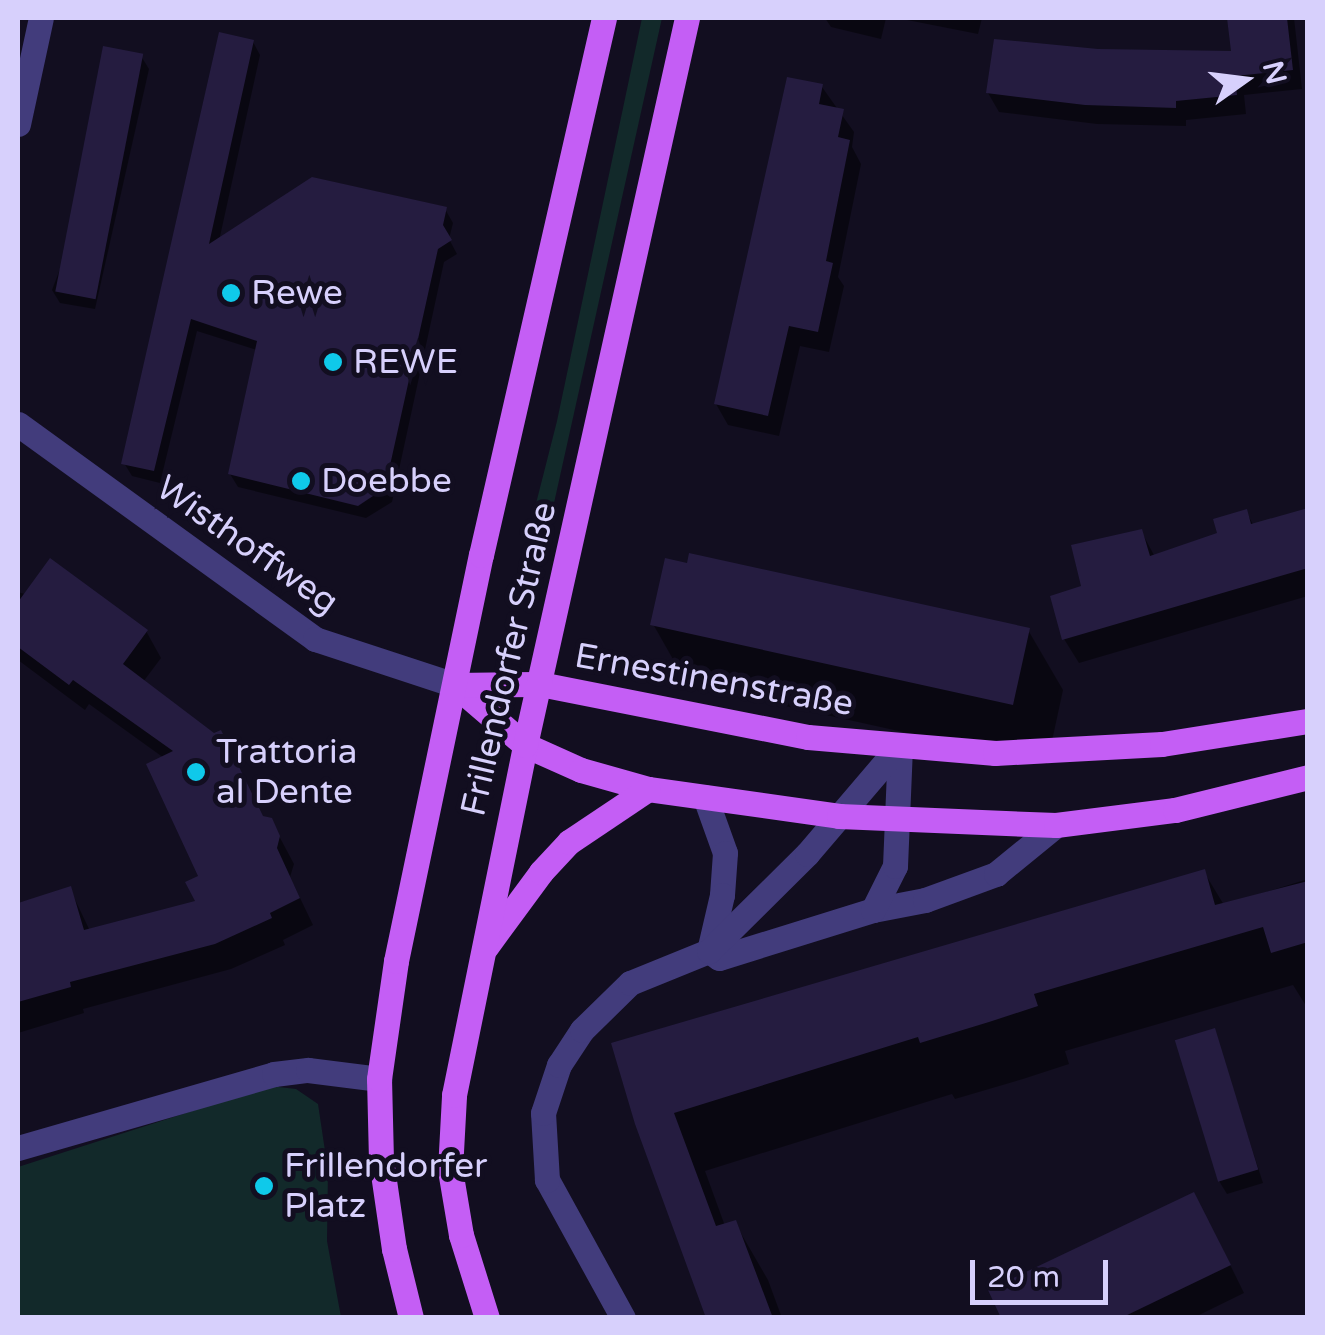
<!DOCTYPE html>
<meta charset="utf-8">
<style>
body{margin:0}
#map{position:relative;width:1325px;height:1335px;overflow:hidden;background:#120e20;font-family:"Varela Round",sans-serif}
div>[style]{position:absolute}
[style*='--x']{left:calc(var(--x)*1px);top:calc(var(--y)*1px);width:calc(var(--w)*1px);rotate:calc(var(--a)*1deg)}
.green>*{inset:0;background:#12292a}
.shadow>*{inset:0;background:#0007}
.building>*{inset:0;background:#251c40;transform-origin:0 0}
.minor>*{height:25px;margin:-12.5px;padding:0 12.5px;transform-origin:12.5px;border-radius:12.5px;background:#423c7c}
.major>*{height:25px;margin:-12.5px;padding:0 12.5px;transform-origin:12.5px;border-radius:12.5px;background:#c45ef5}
.dots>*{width:28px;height:28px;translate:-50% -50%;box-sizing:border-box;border:5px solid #120e20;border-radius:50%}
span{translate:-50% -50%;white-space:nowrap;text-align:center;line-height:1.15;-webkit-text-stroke:10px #120e20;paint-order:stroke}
.poi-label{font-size:35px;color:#d7d0fc}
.left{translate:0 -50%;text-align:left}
.street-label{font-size:35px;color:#d7d0fc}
.frame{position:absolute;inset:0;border:20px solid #d7d0fc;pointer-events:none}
.north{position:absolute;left:1195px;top:30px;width:100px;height:100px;-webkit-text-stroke:8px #120e20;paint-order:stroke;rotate:76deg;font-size:28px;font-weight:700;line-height:40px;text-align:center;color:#d7d0fc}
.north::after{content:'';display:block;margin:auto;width:35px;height:45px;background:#d7d0fc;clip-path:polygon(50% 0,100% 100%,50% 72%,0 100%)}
.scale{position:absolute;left:970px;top:1260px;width:138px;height:45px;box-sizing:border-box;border:5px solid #d7d0fc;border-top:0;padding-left:12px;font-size:30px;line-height:35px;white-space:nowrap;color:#d7d0fc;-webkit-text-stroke:8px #120e20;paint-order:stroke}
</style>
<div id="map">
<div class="green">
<div style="clip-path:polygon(642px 18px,662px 18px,546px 539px,528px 535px,557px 421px)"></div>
<div style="clip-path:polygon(270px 1086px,296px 1089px,318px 1104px,328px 1171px,327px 1241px,341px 1317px,18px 1317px,18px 1167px)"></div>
</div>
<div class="shadow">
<div style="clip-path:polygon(825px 18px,886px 18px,881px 39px,831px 27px)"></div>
<div style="clip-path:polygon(897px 18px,982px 18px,978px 34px)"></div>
<div style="clip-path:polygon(1230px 18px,1294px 18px,1302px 89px,1244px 95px,1246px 114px,1186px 120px,1186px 126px,1097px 124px,999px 112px,988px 93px,1098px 51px,1234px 54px)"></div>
<div style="clip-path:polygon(253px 42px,260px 55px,219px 241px,445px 209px,453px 223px,449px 239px,457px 254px,444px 262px,392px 502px,366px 518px,238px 487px,230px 474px,257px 350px,197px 331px,160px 483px,132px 476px,124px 463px)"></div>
<div style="clip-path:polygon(141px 56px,149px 69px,95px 309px,60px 303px,52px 290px)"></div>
<div style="clip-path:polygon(822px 87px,854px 132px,852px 147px,861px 164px,838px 277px,844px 286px,829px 352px,800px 346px,779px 436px,728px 425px,716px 404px)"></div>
<div style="clip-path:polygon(1308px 510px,1308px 596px,1079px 663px,1064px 639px,1084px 587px,1141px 531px,1155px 557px,1220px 535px,1246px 512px,1254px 526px)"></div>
<div style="clip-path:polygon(18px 592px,146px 631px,161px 658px,143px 682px,264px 819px,271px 821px,294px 864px,290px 877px,313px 925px,283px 940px,285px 945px,231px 969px,83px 1009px,84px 1013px,18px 1033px,18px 903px,70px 889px,90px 931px,198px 903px,201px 877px,164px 758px,89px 704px,85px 710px,18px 660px)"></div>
<div style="clip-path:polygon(653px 624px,1028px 630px,1063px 690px,1047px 764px,687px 684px)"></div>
<div style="clip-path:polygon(1204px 872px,1224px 905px,1308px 879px,1308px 1009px,1293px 985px,1065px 1051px,1069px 1064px,1023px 1079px,955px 1099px,952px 1094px,705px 1171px,725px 1226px,735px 1223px,768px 1280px,782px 1318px,709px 1318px,637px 1124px)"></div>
<div style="clip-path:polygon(1214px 1031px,1263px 1183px,1227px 1194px,1219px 1181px)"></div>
<div style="clip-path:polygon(1209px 1222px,1244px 1293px,1193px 1318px,1004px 1318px)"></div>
</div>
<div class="building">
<div style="clip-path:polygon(1227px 18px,1287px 18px,1293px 70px,1235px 76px,1237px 95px,1176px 101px,1176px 108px,1085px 105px,986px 93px,994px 39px,1098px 49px,1231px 51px)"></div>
<div style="clip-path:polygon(219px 32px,254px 40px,209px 244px,312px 177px,447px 207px,443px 225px,452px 240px,438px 249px,385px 488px,358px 506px,228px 474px,257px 341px,191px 319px,154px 471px,121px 464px)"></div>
<div style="left:103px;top:46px;width:41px;height:250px;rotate:11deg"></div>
<div style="clip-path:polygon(787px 77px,823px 84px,819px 104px,844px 109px,838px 137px,850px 140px,826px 261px,833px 263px,818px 332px,789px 326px,768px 416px,714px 404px)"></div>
<div style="clip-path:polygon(1308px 508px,1308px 568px,1062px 640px,1050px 596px,1081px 586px,1071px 545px,1142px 529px,1150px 556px,1217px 533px,1213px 519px,1247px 509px,1251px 524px)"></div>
<div style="clip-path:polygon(689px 553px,1030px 628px,1013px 705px,650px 625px,665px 558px,687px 563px)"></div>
<div style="clip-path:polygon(50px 558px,148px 630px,123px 664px,214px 733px,221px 730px,263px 816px,272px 818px,280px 836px,277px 848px,300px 898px,270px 913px,272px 918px,215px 944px,70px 982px,71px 987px,18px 1002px,18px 903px,71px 886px,84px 930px,195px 901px,185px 882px,198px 876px,146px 764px,173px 751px,73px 680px,69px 685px,18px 647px,18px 602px)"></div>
<div style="clip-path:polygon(1205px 869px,1215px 905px,1308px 881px,1308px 942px,1271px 953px,1263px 927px,1034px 994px,1038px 1006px,989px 1022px,920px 1043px,918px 1037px,674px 1113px,716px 1226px,736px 1220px,773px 1318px,706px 1318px,635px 1124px,611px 1043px)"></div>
<div style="left:1215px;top:1028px;width:148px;height:42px;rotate:73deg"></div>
<div style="clip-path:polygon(1194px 1192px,1231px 1265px,1121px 1318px,1001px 1318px,988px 1290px)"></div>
</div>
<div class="minor">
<div style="--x:18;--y:124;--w:108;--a:-77.8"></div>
<div style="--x:18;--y:424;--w:367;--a:35.9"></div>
<div style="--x:315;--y:639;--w:147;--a:18.2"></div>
<div style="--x:705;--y:797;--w:59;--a:70.3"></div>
<div style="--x:725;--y:853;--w:42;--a:94.1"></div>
<div style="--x:722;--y:895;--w:57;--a:103.1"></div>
<div style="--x:873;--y:910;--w:53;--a:-10.9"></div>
<div style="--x:925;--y:900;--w:76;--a:-20.1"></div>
<div style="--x:996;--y:874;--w:77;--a:-39.2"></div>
<div style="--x:709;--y:951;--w:12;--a:35"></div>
<div style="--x:719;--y:958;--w:161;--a:-17.3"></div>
<div style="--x:873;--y:910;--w:49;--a:-63.4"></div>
<div style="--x:895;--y:866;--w:121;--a:-87.6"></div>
<div style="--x:18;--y:1148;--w:266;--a:-16.1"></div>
<div style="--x:274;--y:1074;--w:34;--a:-7"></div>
<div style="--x:308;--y:1070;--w:72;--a:7.2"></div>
<div style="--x:623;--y:1318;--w:158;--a:-118.8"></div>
<div style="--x:547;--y:1180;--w:67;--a:-93.4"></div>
<div style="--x:543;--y:1113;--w:51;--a:-71.6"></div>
<div style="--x:559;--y:1065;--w:42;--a:-56.7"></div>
<div style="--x:582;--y:1030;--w:67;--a:-44.4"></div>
<div style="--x:630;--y:983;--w:85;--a:-22.1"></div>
<div style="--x:709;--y:951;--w:138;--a:-44.7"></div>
<div style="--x:807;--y:854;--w:143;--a:-49.5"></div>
</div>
<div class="major">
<div style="--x:455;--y:685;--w:92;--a:40.6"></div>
<div style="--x:525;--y:745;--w:61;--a:24.1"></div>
<div style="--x:581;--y:770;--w:70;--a:15.8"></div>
<div style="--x:648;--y:789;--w:193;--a:8"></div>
<div style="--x:839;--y:816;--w:217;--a:2.4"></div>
<div style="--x:1056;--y:825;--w:120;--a:-7.2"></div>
<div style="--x:1175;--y:810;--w:137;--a:-13.9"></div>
<div style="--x:455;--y:685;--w:85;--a:-0.7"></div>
<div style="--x:540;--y:684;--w:273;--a:11.2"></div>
<div style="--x:808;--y:737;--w:188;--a:4.9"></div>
<div style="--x:995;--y:753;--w:167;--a:-3.1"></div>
<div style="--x:1162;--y:744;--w:148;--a:-9"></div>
<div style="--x:486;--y:947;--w:93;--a:-53.7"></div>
<div style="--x:541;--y:872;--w:41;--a:-47"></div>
<div style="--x:569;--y:842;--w:95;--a:-33.9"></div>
<div style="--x:411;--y:1318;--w:71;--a:-103.8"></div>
<div style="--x:394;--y:1249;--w:90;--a:-98.3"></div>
<div style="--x:381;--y:1160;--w:81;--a:-91.4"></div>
<div style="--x:379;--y:1079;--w:119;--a:-81.8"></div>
<div style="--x:396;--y:961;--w:415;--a:-78.2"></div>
<div style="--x:481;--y:555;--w:551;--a:-77.1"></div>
<div style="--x:487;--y:1318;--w:87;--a:-107.4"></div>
<div style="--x:461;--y:1235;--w:66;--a:-99.6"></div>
<div style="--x:450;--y:1170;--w:75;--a:-86.9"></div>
<div style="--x:454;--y:1095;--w:357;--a:-78.5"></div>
<div style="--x:525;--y:745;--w:745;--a:-77.44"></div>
</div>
<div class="dots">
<div style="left:231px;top:293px;background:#0fc9ea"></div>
<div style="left:333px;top:362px;background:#0fc9ea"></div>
<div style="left:301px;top:481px;background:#0fc9ea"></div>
<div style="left:196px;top:772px;background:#0fc9ea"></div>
<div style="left:264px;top:1186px;background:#0fc9ea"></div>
</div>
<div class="poi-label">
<span class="left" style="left:251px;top:293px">Rewe</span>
<span class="left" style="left:353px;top:362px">REWE</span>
<span class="left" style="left:321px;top:481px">Doebbe</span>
<span class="left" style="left:216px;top:772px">Trattoria<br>al Dente</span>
<span class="left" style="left:284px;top:1186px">Frillendorfer<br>Platz</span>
</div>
<div class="street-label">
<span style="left:247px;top:545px;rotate:35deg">Wisthoffweg</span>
<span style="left:509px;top:659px;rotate:-77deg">Frillendorfer Straße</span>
<span style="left:714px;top:680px;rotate:10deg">Ernestinenstraße</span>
</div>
<div class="frame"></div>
<div class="north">N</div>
<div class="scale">20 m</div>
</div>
